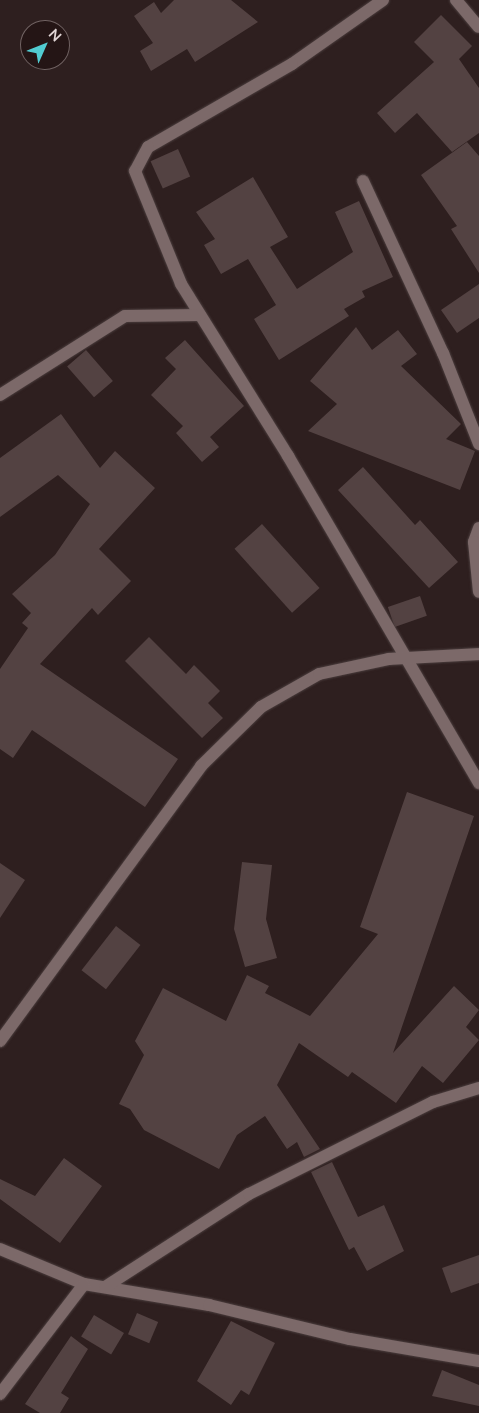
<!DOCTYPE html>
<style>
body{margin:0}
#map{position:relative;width:479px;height:1413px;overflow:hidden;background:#2e1f1f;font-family:Lato,sans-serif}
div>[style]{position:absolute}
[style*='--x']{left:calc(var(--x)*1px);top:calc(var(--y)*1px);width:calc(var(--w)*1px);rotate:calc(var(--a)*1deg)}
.building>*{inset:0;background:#534242;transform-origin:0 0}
.roads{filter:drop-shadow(0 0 1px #4b3e3e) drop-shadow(0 0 1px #4b3e3e)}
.minor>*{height:12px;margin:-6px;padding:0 6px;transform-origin:6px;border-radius:6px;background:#7c6969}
span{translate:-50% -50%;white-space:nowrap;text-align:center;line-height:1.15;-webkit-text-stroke:4px #241515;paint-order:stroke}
.north{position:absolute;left:20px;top:20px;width:50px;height:50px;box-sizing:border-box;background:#241515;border:1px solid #706262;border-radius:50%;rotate:46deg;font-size:14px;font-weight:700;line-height:20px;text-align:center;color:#e1d6d6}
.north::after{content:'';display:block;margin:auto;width:18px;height:22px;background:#51ccd1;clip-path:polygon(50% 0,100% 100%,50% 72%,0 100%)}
</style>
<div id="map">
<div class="building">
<div style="clip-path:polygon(174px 0,231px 0,258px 22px,195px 62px,187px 49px,151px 71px,140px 51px,153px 43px,134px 16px,154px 2px,161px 13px)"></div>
<div style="clip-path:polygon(441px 15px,472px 46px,459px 59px,479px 88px,479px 133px,452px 152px,417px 113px,395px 133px,377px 113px,434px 62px,414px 42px)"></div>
<div style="clip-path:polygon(467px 142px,479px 156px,479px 273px,451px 229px,457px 226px,421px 175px)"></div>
<div style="left:178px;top:149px;width:30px;height:30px;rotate:66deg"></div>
<div style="clip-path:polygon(253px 177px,288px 237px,270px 247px,297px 289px,353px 252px,335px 212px,359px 201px,393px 277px,362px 291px,365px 297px,344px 309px,349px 316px,279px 360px,254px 319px,276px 305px,248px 259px,221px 274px,204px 245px,215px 239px,196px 212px)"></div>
<div style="clip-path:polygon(479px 284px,479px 318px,457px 333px,441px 310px)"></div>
<div style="clip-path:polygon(356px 327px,372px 350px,398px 330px,417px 354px,401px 366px,461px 424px,446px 439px,475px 451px,460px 490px,308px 431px,337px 404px,310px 381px)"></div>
<div style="clip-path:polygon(185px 340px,244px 406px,210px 437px,219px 447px,202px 462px,176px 433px,183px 426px,151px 395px,176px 369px,165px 358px)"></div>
<div style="left:86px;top:350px;width:41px;height:25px;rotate:49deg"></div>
<div style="clip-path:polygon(61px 414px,100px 468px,115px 451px,155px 488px,99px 549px,131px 581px,98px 615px,92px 608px,40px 664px,178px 759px,145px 807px,32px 730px,13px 758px,0 749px,0 669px,28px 628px,22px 623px,31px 613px,12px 594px,55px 555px,90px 504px,58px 475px,0 517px,0 458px)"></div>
<div style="clip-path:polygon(363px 467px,415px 525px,420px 520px,458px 562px,429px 588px,338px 490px)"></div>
<div style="left:262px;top:524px;width:86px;height:37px;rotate:48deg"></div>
<div style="left:420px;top:596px;width:21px;height:34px;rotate:71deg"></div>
<div style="clip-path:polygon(149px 637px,186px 674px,194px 665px,220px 691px,208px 703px,223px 718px,202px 738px,125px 661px)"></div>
<div style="clip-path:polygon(407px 792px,474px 816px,393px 1053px,454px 986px,479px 1010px,466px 1027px,479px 1040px,443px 1083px,422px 1066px,396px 1103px,352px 1072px,348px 1077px,299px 1043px,277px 1085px,320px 1149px,304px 1157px,297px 1142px,287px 1149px,265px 1116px,237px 1135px,219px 1169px,144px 1130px,130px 1109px,119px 1104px,144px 1055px,135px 1041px,163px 988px,226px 1021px,247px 975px,269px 986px,265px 993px,310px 1016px,378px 934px,360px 927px)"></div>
<div style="clip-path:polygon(242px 862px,272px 865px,266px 919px,277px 958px,245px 967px,234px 929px)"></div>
<div style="clip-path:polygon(0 863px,25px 880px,0 918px)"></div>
<div style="left:116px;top:926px;width:31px;height:56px;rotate:38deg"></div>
<div style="clip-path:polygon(64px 1158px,102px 1186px,60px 1243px,0 1199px,0 1179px,35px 1196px)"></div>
<div style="clip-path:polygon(332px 1162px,358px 1217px,384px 1205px,404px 1251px,367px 1271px,354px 1247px,349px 1250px,311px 1172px)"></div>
<div style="clip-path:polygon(479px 1255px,479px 1283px,451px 1293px,442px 1268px)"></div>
<div style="left:137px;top:1313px;width:23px;height:23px;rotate:23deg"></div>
<div style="left:94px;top:1315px;width:35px;height:25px;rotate:31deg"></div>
<div style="clip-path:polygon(231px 1321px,275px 1343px,249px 1395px,241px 1390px,231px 1405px,197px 1381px)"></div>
<div style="clip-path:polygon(71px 1336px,88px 1349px,61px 1393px,69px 1398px,60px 1413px,40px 1413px,25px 1404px)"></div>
<div style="clip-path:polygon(442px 1370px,479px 1385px,479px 1406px,432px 1396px)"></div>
</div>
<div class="roads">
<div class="minor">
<div style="--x:383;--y:0;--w:111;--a:144.9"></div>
<div style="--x:292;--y:64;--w:166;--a:150"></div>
<div style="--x:148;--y:147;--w:27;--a:118"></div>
<div style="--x:135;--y:171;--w:122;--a:67.8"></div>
<div style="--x:181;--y:284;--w:203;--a:58.1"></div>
<div style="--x:288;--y:456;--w:379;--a:59.7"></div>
<div style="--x:456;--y:0;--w:35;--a:50"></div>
<div style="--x:363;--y:181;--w:190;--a:65.1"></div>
<div style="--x:443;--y:353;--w:98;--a:68.4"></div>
<div style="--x:0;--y:395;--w:148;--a:-32.3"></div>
<div style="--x:125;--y:316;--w:75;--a:-0.8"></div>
<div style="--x:479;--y:528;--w:15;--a:110"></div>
<div style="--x:474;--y:542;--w:50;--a:84.3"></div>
<div style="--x:0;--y:1041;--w:341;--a:-53.8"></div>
<div style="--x:201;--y:766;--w:84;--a:-44.5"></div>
<div style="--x:261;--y:707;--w:67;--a:-29.6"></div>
<div style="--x:319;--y:674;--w:72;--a:-12.1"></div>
<div style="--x:389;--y:659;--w:90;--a:-3.2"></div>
<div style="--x:0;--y:1249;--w:91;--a:22.6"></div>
<div style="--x:84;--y:1284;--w:127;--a:9.5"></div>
<div style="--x:209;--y:1305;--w:145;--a:13.6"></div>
<div style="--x:350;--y:1339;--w:131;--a:9.7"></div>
<div style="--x:105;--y:1287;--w:171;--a:-32.9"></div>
<div style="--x:249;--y:1194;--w:206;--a:-26.6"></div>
<div style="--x:433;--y:1102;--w:48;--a:-16.9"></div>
<div style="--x:0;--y:1394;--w:138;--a:-52.6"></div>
</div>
</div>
<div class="north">N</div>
</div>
